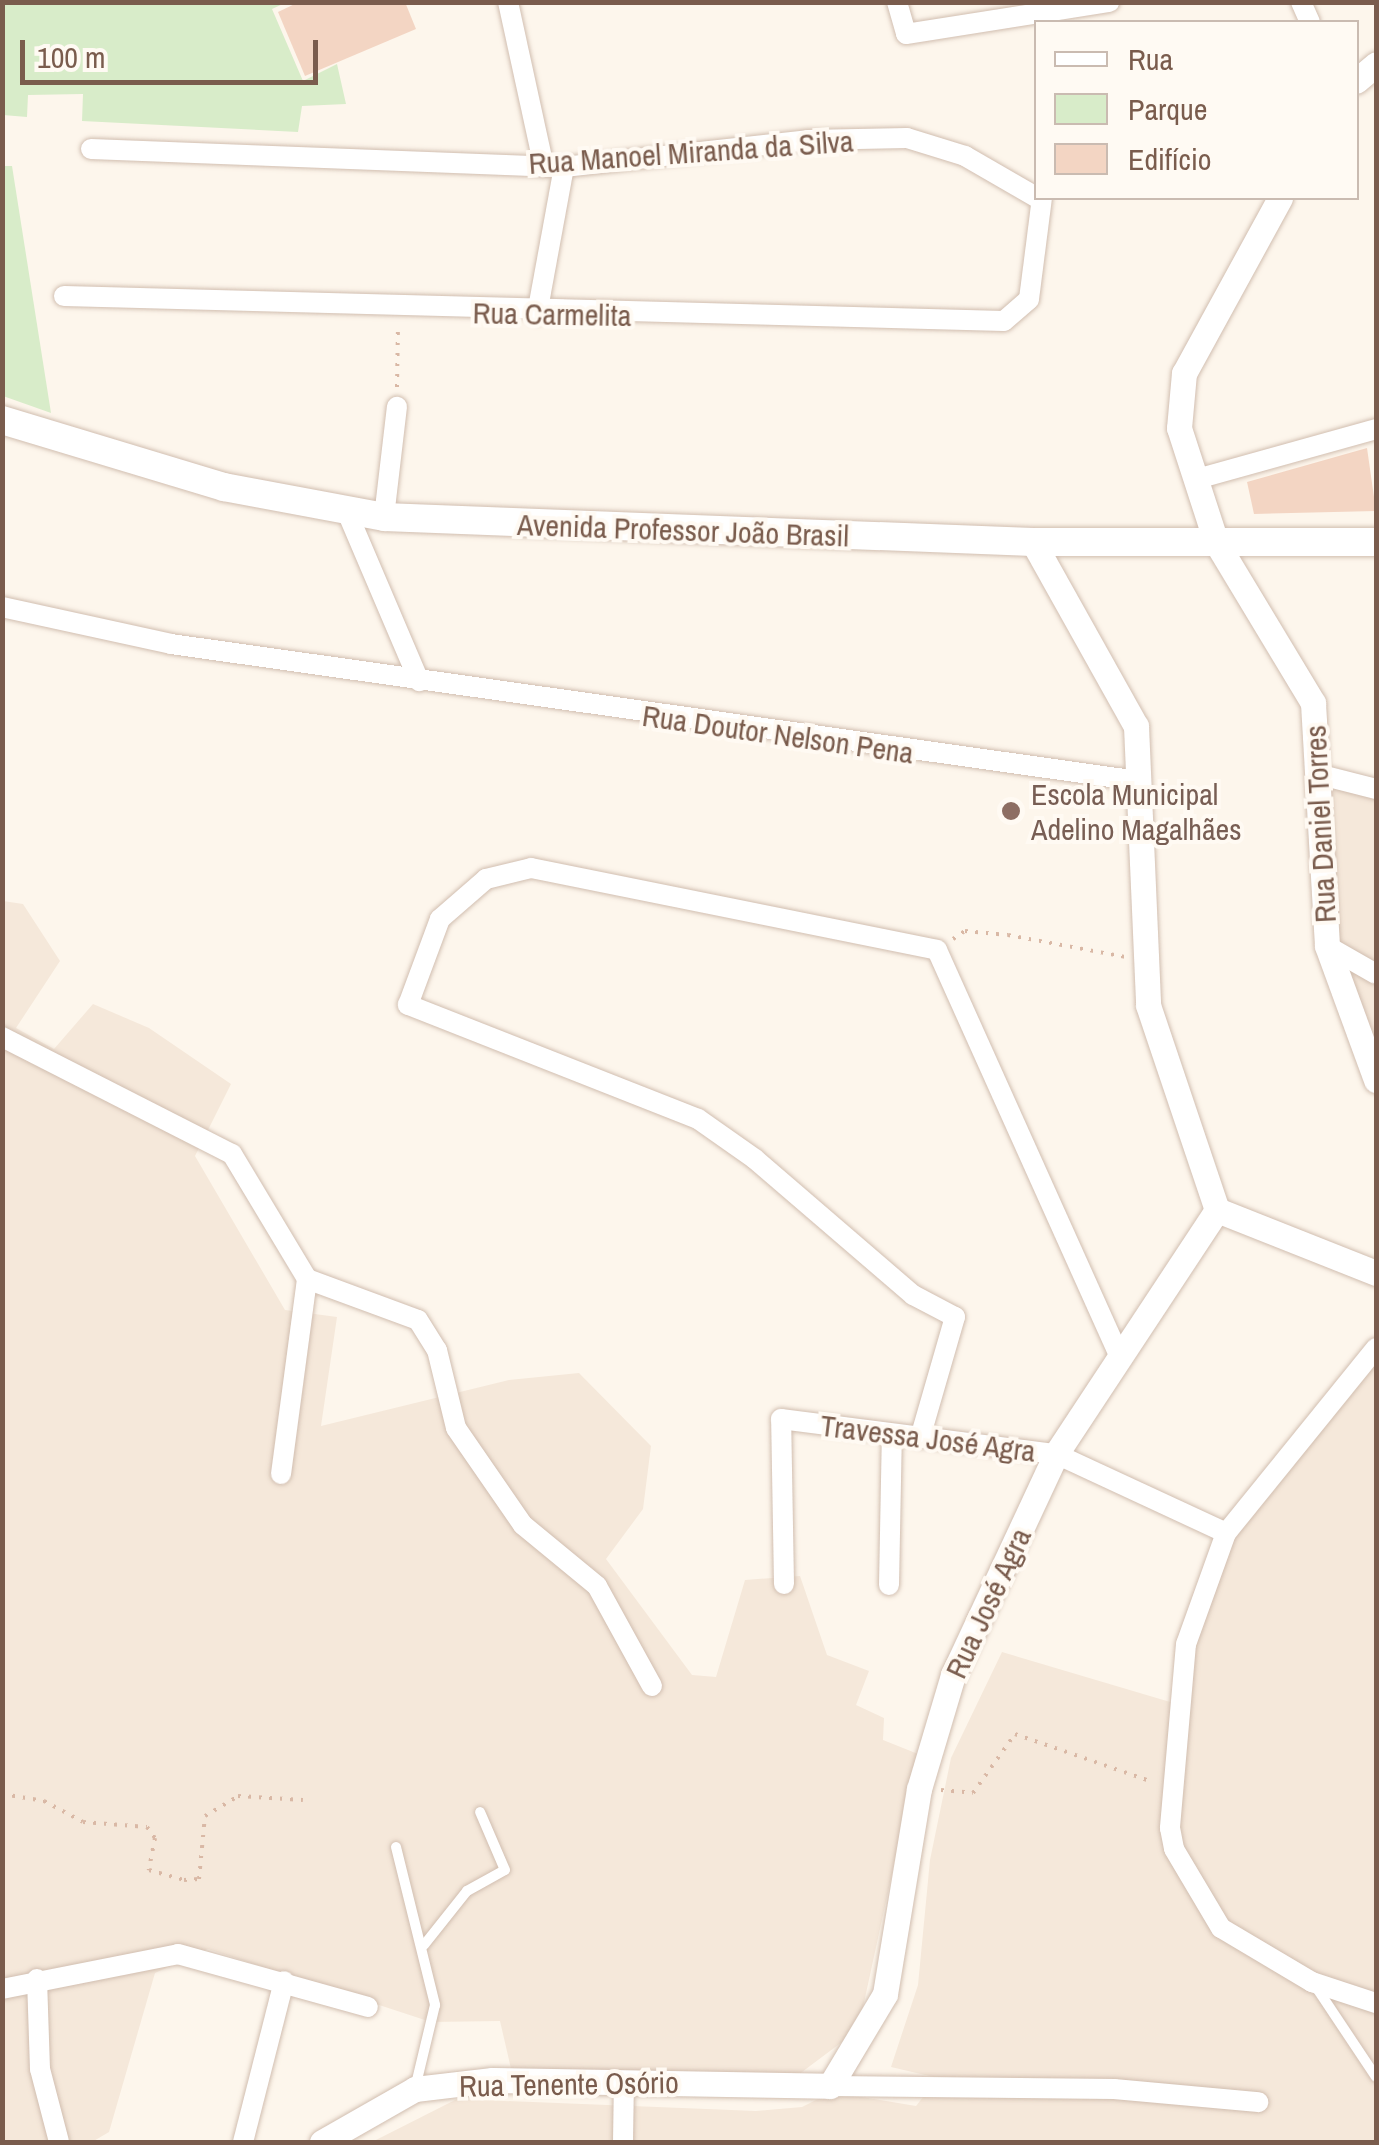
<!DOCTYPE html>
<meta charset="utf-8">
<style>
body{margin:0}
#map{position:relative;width:1379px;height:2145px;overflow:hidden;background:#fdf6ec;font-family:"Archivo Narrow",sans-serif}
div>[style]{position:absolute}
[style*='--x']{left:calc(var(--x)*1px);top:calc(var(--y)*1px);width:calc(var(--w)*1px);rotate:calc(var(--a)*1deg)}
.residential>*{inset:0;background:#f5e8da}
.green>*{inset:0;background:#d8ecc9}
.building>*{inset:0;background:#f3d5c3}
.path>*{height:4px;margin-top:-2px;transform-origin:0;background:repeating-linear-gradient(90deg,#d9b8a5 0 2.5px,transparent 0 10.5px)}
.roads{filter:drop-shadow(0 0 2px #d1beb0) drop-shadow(0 0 2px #d1beb0)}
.service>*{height:10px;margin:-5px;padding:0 5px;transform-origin:5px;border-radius:5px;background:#fff}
.minor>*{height:20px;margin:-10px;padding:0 10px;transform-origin:10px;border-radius:10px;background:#fff}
.tertiary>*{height:25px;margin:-12.5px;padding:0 12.5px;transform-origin:12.5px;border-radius:12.5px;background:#fff}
.secondary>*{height:28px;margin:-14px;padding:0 14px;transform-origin:14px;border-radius:14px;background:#fff}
.dots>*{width:28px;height:28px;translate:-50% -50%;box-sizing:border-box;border:5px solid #fffaf3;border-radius:50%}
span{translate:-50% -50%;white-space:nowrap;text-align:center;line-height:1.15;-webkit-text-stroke:8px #fffaf3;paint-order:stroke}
.street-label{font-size:30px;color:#7a5c4d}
.education-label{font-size:30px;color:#785e54}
.left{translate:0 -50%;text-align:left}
.frame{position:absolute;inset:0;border:5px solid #7a5c4d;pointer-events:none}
.legend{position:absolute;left:1034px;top:20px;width:325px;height:180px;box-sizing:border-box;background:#fffaf3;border:2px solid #cabbb1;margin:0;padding:12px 18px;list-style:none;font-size:30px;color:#7a5c4d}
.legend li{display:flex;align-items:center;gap:20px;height:50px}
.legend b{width:50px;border:2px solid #cabbb1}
.scale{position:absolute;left:20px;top:40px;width:298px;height:45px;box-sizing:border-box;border:5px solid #7a5c4d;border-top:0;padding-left:12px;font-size:30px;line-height:35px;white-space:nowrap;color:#7a5c4d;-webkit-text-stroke:8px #fffaf3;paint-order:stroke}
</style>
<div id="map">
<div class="residential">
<div style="clip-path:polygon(1320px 783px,1376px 797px,1376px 1090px,1336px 978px)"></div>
<div style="clip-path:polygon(3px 901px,23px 904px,60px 961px,16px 1028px,54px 1049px,93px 1004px,149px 1028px,231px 1084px,195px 1156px,285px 1310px,337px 1317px,321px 1426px,509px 1380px,579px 1373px,651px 1446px,643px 1509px,606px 1559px,692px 1675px,716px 1677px,745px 1580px,800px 1576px,827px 1655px,869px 1671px,856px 1705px,884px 1718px,883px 1740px,918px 1754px,858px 2030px,798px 2075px,512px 2073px,500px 2021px,431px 2022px,208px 1949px,155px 1973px,109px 2132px,92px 2142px,3px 2142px)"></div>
<div style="clip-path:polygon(1376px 1340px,1376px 2142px,372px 2142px,457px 2099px,756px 2111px,802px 2107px,832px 2092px,916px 2106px,938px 2078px,891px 2067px,918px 1985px,930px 1860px,951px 1758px,1002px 1652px,1187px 1707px,1189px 1667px,1230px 1539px)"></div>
</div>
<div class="green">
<div style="clip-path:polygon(2px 3px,285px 3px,272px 9px,303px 81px,337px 64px,346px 104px,302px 106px,298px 132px,82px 121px,83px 94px,28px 95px,27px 117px,3px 115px)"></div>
<div style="clip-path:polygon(3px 166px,12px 166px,51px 413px,3px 396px)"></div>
</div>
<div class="building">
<div style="clip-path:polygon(299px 2px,405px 2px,416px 29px,305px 76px,278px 12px)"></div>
<div style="clip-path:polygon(1367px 448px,1376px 511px,1254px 514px,1247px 482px)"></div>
</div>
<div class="path">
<div style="--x:397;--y:387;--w:61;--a:-89.1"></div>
<div style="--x:953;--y:939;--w:14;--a:-34"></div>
<div style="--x:965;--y:931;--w:43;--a:5.3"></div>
<div style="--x:1008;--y:935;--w:119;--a:10.6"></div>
<div style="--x:941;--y:1790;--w:32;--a:5"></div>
<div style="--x:973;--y:1793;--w:72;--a:-54.6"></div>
<div style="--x:1015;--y:1734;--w:146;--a:19.2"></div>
<div style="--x:2;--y:1794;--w:43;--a:9.5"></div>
<div style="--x:44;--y:1801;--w:44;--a:28.3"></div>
<div style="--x:83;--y:1822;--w:64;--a:4.5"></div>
<div style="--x:147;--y:1827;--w:14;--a:54"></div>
<div style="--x:155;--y:1838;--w:33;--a:101"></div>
<div style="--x:149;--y:1870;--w:36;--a:16"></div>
<div style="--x:184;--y:1880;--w:15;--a:-4"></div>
<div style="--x:199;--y:1879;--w:63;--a:-84.6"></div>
<div style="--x:205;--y:1816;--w:39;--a:-31"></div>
<div style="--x:238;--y:1796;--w:65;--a:3.5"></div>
</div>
<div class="roads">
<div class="service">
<div style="--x:396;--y:1847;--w:163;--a:76.1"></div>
<div style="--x:435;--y:2005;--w:85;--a:103.5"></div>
<div style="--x:424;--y:1945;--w:69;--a:-51.5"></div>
<div style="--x:467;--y:1891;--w:43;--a:-28.9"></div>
<div style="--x:505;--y:1870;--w:63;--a:-113.3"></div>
<div style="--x:1316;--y:1987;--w:108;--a:56.3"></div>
</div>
<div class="minor">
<div style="--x:508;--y:2;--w:169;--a:77.7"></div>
<div style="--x:897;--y:2;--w:33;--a:74"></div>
<div style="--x:906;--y:34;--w:206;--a:-9"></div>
<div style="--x:1301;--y:2;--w:22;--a:66"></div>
<div style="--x:91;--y:149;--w:473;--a:2.2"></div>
<div style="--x:564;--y:167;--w:245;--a:-6.3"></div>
<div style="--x:808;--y:140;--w:99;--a:-1.2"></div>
<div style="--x:907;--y:138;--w:61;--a:17.2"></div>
<div style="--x:965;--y:156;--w:82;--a:30"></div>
<div style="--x:64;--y:296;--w:940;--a:1.52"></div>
<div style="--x:1004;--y:321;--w:33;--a:-41"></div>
<div style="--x:1029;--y:299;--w:102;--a:-82.7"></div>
<div style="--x:537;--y:314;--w:149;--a:-79.6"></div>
<div style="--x:1197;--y:479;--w:186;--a:-15.6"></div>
<div style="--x:347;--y:512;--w:184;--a:66.9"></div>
<div style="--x:384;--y:517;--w:111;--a:-83.3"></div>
<div style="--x:2;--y:607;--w:173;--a:12.3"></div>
<div style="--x:171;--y:644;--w:978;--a:8.06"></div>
<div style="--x:1321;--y:775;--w:57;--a:14.3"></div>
<div style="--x:1327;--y:946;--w:56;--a:29.7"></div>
<div style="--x:2;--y:1037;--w:258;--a:27"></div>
<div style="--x:232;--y:1154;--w:146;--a:59"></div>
<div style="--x:307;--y:1279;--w:118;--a:20.3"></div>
<div style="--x:418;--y:1320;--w:36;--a:58"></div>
<div style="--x:437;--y:1350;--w:80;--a:76.3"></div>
<div style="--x:456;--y:1428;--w:118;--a:55.4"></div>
<div style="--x:523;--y:1525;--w:96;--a:39.5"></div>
<div style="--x:597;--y:1586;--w:114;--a:61.2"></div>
<div style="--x:1376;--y:1348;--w:238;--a:129"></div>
<div style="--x:1226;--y:1533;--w:118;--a:109.8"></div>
<div style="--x:1186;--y:1644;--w:185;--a:95"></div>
<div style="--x:1170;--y:1828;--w:21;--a:79"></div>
<div style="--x:1174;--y:1849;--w:92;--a:59.3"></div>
<div style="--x:1221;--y:1928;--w:106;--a:30.7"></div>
<div style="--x:1312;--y:1982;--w:67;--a:18.2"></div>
<div style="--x:920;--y:1438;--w:126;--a:-73.9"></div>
<div style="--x:955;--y:1317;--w:47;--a:-152.4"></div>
<div style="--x:913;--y:1295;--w:208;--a:-139.3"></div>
<div style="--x:755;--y:1159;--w:70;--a:-144.9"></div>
<div style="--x:698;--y:1119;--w:312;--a:-158.5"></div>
<div style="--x:408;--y:1005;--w:92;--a:-69.6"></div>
<div style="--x:440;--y:919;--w:61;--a:-41"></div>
<div style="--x:486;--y:879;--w:46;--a:-13.7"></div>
<div style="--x:531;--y:868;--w:414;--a:11.4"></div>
<div style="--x:937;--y:950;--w:442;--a:65.8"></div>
<div style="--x:281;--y:1474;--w:197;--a:-82.4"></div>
<div style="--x:784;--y:1584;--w:165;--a:-91"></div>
<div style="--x:781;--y:1419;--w:277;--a:7.3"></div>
<div style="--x:1056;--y:1454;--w:187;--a:24.9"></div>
<div style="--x:889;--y:1585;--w:151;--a:-88.9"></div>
<div style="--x:37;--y:1979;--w:90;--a:88.1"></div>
<div style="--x:40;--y:2069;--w:75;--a:75.4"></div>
<div style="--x:2;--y:1989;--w:179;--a:-11.2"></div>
<div style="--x:178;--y:1954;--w:197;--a:15.6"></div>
<div style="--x:830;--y:2086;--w:284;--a:0.6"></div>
<div style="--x:1114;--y:2089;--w:145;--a:5.2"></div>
<div style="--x:243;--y:2142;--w:166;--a:-75.7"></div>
<div style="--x:623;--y:2142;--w:61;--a:-89.1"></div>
</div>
<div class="tertiary">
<div style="--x:1356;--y:81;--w:26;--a:-40"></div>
<div style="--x:1280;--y:198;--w:200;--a:118.7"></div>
<div style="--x:1184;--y:373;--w:55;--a:95.2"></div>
<div style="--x:1179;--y:428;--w:120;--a:72"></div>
<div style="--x:1216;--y:542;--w:188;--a:58.9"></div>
<div style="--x:1313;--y:703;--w:243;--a:86.7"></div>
<div style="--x:1327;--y:946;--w:143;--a:69.9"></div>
<div style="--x:1033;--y:542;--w:211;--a:60.8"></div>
<div style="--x:1136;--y:726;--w:279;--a:87.5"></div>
<div style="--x:1148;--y:1005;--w:216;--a:71.4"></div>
<div style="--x:1217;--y:1210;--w:171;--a:21.6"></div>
<div style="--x:322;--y:2142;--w:107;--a:-29.7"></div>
<div style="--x:415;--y:2089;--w:78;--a:-6.7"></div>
<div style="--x:492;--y:2080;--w:338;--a:1"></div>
<div style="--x:830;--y:2086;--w:107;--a:-59.1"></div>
<div style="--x:885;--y:1994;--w:208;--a:-80.6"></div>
<div style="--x:919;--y:1789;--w:119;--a:-73.4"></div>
<div style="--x:953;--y:1675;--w:244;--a:-65"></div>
<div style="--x:1056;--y:1454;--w:292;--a:-56.6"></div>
</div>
<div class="secondary">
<div style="--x:2;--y:420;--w:232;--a:16.8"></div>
<div style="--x:224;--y:487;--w:163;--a:10.6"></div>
<div style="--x:384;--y:517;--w:649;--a:2.21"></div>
<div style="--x:1033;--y:542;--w:343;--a:0"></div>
</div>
</div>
<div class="dots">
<div style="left:1011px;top:811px;background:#8d6e63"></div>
</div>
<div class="street-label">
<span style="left:691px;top:152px;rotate:-4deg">Rua Manoel Miranda da Silva</span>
<span style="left:552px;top:314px;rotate:1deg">Rua Carmelita</span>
<span style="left:683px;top:530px;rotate:2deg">Avenida Professor João Brasil</span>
<span style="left:778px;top:734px;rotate:8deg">Rua Doutor Nelson Pena</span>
<span style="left:1320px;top:824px;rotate:-93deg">Rua Daniel Torres</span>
<span style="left:928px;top:1438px;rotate:7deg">Travessa José Agra</span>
<span style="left:988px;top:1603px;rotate:-65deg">Rua José Agra</span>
<span style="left:569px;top:2084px;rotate:-1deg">Rua Tenente Osório</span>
</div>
<div class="education-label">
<span class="left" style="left:1031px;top:811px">Escola Municipal<br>Adelino Magalhães</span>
</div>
<div class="frame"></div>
<ul class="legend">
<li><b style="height:12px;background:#fff"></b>Rua</li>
<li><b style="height:28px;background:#d8ecc9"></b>Parque</li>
<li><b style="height:28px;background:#f3d5c3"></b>Edifício</li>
</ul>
<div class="scale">100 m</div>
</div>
